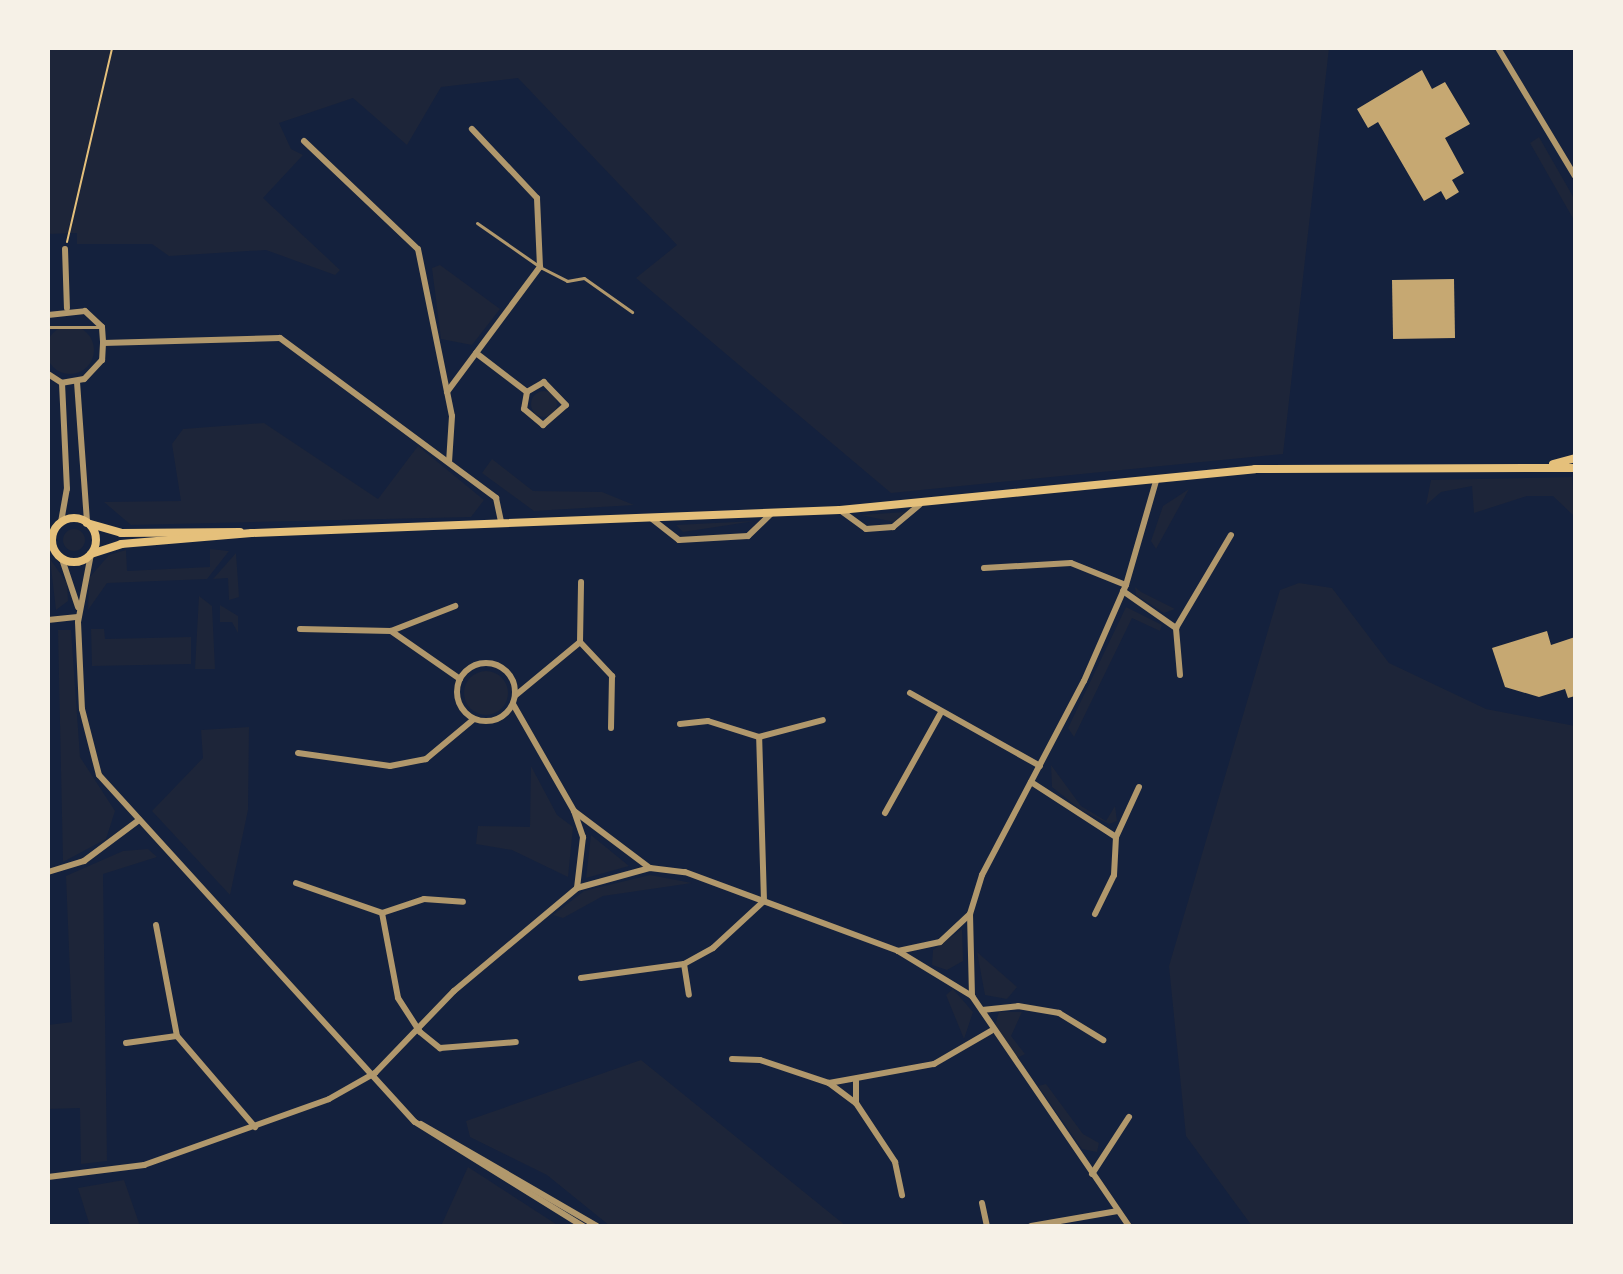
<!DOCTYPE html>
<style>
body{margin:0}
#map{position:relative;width:1623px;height:1274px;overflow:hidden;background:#14213d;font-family:"PT Sans Narrow",sans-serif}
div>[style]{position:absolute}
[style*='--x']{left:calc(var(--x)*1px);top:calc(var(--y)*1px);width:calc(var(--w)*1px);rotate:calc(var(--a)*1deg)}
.green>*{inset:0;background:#1d2539}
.round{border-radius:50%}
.building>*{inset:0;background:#c6a872;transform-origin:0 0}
.path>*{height:2px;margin:-1px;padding:0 1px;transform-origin:1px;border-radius:1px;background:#e5c07b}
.service>*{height:3px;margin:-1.5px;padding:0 1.5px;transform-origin:1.5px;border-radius:1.5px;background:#b1986c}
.minor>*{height:6px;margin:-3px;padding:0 3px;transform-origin:3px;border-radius:3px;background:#b1986c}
.minor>.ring{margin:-3px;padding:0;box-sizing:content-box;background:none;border:6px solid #b1986c;border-radius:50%}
.secondary>*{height:8px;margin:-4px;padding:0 4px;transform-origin:4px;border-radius:4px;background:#e5c07b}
.secondary>.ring{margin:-4px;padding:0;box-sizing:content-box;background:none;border:8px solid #e5c07b;border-radius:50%}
span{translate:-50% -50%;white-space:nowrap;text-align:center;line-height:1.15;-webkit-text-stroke:6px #f6f1e7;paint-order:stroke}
.frame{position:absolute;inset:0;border:50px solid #f6f1e7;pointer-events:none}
</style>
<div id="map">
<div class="green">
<div style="clip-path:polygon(48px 48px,1329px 48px,1283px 454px,891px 493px,636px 278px,677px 245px,518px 78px,441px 87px,407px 145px,353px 98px,279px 123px,291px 149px,303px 155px,263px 198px,340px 270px,335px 275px,266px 250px,169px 256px,152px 244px,77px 244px,77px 233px,48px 234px)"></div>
<div style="clip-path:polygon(1539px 137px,1575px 200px,1575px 222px,1530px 143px)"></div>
<div style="clip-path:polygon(440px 265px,500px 309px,472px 345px,441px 339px,432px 268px)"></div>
<div class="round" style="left:46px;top:326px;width:48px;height:48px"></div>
<div class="round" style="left:531px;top:391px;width:26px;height:26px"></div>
<div style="clip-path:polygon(264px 423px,378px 499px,418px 446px,484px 500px,471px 517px,131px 525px,104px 502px,181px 501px,172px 444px,183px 429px)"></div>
<div style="clip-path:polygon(492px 459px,533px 491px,602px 492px,634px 505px,534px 511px,482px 473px)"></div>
<div style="clip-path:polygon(1572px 477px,1575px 517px,1553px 496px,1527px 496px,1474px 513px,1472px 486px,1441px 492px,1426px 505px,1431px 480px)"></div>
<div style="clip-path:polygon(1189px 489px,1156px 549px,1151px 541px,1163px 506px)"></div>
<div style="clip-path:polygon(905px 512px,894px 522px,861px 515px)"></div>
<div style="clip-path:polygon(755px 521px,683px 532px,676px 525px)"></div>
<div class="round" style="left:63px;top:529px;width:22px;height:22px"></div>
<div style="clip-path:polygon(210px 549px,229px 551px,207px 579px,107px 583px,88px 610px,89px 578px,109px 555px,126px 550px,127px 571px,210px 567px)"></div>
<div style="clip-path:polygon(236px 553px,239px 597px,229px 600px,228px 578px,213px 579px)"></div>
<div style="clip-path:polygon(50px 559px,67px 583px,68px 601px,56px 610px)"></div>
<div style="clip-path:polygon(1299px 583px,1332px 588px,1389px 663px,1486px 709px,1575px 726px,1575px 1226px,1252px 1226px,1186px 1136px,1169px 966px,1280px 590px)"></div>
<div style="clip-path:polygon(1135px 587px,1141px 592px,1175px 609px,1164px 613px,1136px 595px)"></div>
<div style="clip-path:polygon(199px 596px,212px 606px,215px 669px,195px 669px)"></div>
<div style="clip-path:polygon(220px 605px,238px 616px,238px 633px,232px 622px,220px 622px)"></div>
<div style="clip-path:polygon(1126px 607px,1162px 625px,1160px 631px,1132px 618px,1074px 737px,1068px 728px)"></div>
<div style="clip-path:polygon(91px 629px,104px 629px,105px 639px,191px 637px,191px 664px,92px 666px)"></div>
<div style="clip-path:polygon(58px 630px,71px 630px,80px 757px,115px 811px,106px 839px,63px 862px)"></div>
<div class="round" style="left:464px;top:671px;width:44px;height:44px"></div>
<div style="clip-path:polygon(249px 727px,248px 810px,230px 895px,152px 811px,203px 758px,201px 730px)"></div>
<div style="clip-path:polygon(1051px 765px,1081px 806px,1106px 821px,1115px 806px,1117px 821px,1109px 824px,1081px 810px,1052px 787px)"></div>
<div style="clip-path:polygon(531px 766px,557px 815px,573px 827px,568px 877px,512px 850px,476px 844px,478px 826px,530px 827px)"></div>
<div style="clip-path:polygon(591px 835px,629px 866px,586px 878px)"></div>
<div style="clip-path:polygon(148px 849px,157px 857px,103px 874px,107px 1161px,81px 1164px,80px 1108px,48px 1109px,48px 1025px,72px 1022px,66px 876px,123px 851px)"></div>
<div style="clip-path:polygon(650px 875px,692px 883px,603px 896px,563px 918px,553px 915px,584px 891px)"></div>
<div style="clip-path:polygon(962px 929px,963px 961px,947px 970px,932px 965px,933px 950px)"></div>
<div style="clip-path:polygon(977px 952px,1017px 987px,1007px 999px,985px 995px)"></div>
<div style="clip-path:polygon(953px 989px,973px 1012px,964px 1039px,946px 995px)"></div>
<div style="clip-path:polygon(999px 1012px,1022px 1012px,1011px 1036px,1025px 1054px,1017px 1058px,995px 1025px)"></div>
<div style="clip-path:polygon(641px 1060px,846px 1226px,610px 1226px,547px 1175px,470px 1137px,466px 1121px)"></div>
<div style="clip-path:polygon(1046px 1084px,1083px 1134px,1099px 1143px,1097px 1152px,1082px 1149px,1038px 1086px)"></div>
<div style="clip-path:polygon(468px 1167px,559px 1226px,441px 1226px)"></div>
<div style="clip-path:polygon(124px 1180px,140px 1226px,90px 1226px,78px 1188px)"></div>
</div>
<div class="building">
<div style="clip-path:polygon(1422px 70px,1432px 89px,1445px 82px,1470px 124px,1445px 138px,1464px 173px,1452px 180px,1459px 192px,1446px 200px,1441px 191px,1424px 201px,1378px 122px,1368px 128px,1357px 109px)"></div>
<div style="left:1454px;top:279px;width:59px;height:62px;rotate:89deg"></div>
<div style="clip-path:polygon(1547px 631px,1551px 645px,1575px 637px,1575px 696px,1568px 698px,1565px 689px,1539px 697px,1505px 687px,1492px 648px)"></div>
</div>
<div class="path">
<div style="--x:67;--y:242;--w:199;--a:-76.9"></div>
</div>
<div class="service">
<div style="--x:477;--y:223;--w:77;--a:34.9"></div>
<div style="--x:540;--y:267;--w:30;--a:27"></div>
<div style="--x:567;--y:281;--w:17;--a:-10"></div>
<div style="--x:584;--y:278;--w:59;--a:35.3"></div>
<div style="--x:48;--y:327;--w:50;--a:0"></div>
</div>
<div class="minor">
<div style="--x:1498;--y:48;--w:149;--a:59"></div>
<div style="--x:304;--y:141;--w:157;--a:43.5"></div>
<div style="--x:418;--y:249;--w:170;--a:78.5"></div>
<div style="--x:452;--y:416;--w:46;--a:93.7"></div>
<div style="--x:65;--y:249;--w:59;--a:88.1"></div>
<div style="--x:48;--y:315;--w:37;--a:-6"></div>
<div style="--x:85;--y:311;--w:23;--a:43"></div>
<div style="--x:102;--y:327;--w:16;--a:86"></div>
<div style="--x:103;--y:343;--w:17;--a:93"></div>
<div style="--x:102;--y:360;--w:26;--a:133"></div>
<div style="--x:84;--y:379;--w:22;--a:170"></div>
<div style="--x:62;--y:383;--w:17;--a:-147"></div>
<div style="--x:103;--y:343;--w:177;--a:-1.6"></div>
<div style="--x:280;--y:338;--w:269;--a:36.5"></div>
<div style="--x:496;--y:498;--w:25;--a:78"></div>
<div style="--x:476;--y:353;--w:64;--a:37.4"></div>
<div style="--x:527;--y:392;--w:17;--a:100"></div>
<div style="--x:524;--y:409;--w:25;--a:40"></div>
<div style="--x:543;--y:425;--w:30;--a:-41"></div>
<div style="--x:566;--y:405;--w:32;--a:-134"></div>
<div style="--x:544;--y:382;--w:20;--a:150"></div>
<div style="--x:77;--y:382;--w:141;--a:85.9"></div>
<div style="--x:447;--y:392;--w:156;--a:-53.4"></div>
<div style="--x:540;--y:267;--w:69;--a:-92.5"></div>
<div style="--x:537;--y:198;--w:95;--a:-133.3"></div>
<div style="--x:840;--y:510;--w:32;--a:36"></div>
<div style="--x:866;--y:529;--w:27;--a:-4"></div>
<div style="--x:893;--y:527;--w:35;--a:-40"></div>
<div style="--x:652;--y:519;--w:34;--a:38"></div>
<div style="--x:679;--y:540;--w:69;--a:-3.3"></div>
<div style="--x:748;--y:536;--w:33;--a:-44"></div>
<div style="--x:61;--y:522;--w:34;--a:-80"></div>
<div style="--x:67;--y:489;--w:106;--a:-92.7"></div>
<div style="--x:91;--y:554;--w:69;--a:100.8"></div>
<div style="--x:78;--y:622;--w:87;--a:87.4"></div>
<div style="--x:82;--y:709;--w:68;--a:75.6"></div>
<div style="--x:99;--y:775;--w:469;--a:47.7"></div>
<div style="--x:415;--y:1122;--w:198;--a:31.8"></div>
<div style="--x:62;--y:559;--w:51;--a:71.6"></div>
<div style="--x:984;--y:568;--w:87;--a:-3.3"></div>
<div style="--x:1071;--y:563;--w:59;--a:21.8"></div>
<div style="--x:1123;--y:591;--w:65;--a:34.9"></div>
<div style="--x:48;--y:620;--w:30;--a:-6"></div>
<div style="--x:300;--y:629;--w:91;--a:1.3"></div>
<div style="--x:391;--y:631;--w:84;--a:34.8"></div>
<div style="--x:391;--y:631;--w:69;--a:-21.3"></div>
<div style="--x:580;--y:642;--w:47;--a:46.7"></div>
<div style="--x:612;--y:676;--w:52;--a:91.1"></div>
<div class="ring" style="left:457px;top:663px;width:52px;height:52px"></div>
<div style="--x:1180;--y:675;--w:47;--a:-94.9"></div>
<div style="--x:1176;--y:628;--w:108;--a:-59.4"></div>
<div style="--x:910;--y:693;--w:149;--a:29.3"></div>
<div style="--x:516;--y:695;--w:83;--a:-39.6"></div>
<div style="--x:580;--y:642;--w:60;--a:-89"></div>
<div style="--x:513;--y:704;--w:123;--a:60.3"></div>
<div style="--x:574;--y:811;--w:28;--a:71"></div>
<div style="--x:583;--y:837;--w:51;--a:96.7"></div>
<div style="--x:680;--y:724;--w:28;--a:-6"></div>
<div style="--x:708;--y:721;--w:53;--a:17.4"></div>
<div style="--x:759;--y:737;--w:66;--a:-14.9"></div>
<div style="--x:298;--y:753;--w:93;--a:8"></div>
<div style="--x:390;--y:766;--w:37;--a:-11"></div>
<div style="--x:426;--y:759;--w:62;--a:-39.8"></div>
<div style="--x:1031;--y:782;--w:101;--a:32.9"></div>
<div style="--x:574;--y:811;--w:95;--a:36.9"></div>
<div style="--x:885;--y:813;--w:113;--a:-60.9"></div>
<div style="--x:48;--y:872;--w:38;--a:-17"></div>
<div style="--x:84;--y:861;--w:69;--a:-36.7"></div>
<div style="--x:296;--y:883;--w:91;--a:19.2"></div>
<div style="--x:382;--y:913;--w:44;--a:-18.4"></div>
<div style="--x:424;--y:899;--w:39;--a:4"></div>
<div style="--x:382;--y:913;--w:86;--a:79.3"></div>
<div style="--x:398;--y:998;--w:40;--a:57.1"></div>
<div style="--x:420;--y:1032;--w:26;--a:39"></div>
<div style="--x:440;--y:1048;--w:76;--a:-4.5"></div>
<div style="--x:1095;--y:914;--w:43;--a:-64"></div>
<div style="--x:1114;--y:875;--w:38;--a:-87"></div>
<div style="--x:1116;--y:837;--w:55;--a:-65.3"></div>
<div style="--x:156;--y:925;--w:113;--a:79.3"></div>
<div style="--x:177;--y:1036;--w:120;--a:49.4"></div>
<div style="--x:898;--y:951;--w:43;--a:-12.1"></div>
<div style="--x:940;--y:942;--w:41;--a:-43"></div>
<div style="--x:684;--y:964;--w:31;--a:81"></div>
<div style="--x:581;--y:978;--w:104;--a:-7.7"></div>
<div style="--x:684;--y:964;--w:33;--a:-29"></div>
<div style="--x:713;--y:948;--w:69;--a:-42.7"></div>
<div style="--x:764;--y:901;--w:164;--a:-91.7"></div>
<div style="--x:972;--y:996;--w:82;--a:-91.4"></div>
<div style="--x:970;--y:914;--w:41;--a:-72.9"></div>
<div style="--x:982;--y:875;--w:219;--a:-62.3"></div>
<div style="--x:1084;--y:681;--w:105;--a:-66.4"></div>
<div style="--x:1126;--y:585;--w:108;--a:-73.9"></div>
<div style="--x:982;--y:1010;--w:36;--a:-6"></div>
<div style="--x:1018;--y:1006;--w:42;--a:9.7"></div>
<div style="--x:1059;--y:1013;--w:52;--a:31.5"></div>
<div style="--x:126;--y:1043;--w:51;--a:-7.8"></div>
<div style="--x:732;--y:1059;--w:28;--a:2"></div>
<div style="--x:760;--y:1060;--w:73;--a:18.4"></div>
<div style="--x:829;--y:1083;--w:34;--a:37"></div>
<div style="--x:856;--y:1103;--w:71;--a:56.5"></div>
<div style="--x:895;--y:1162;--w:34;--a:78"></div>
<div style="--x:829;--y:1083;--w:107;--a:-10.3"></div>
<div style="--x:934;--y:1064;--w:66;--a:-30.1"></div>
<div style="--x:856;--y:1103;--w:22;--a:-90"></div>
<div style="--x:421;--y:1124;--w:203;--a:30.1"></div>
<div style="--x:1092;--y:1174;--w:68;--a:-57"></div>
<div style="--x:48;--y:1177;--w:97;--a:-7.1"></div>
<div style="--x:144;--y:1165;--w:196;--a:-19.6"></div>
<div style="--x:329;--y:1099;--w:53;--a:-29.5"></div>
<div style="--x:375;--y:1073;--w:114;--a:-46.1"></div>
<div style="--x:454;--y:991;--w:160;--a:-39.9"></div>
<div style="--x:577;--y:888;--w:76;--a:-15.3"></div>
<div style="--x:650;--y:868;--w:35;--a:7"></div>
<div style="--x:685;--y:872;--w:227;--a:20.3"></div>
<div style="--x:898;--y:951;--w:87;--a:31.3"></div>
<div style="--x:972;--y:996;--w:278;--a:55.7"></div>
<div style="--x:982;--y:1203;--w:24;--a:78"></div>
<div style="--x:1031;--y:1226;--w:88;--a:-9.8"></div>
</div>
<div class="secondary">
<div style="--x:1553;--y:464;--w:23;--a:-15"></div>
<div class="ring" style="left:52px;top:518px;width:36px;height:36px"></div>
<div style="--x:87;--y:523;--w:35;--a:16"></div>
<div style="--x:121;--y:533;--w:119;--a:-0.5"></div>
<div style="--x:91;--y:554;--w:32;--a:-18"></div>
<div style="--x:121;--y:544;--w:131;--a:-4.8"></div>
<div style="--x:252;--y:533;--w:588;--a:-2.24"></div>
<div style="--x:840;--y:510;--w:417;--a:-5.6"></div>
<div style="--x:1255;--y:469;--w:320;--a:-0.2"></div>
</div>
<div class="frame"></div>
</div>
